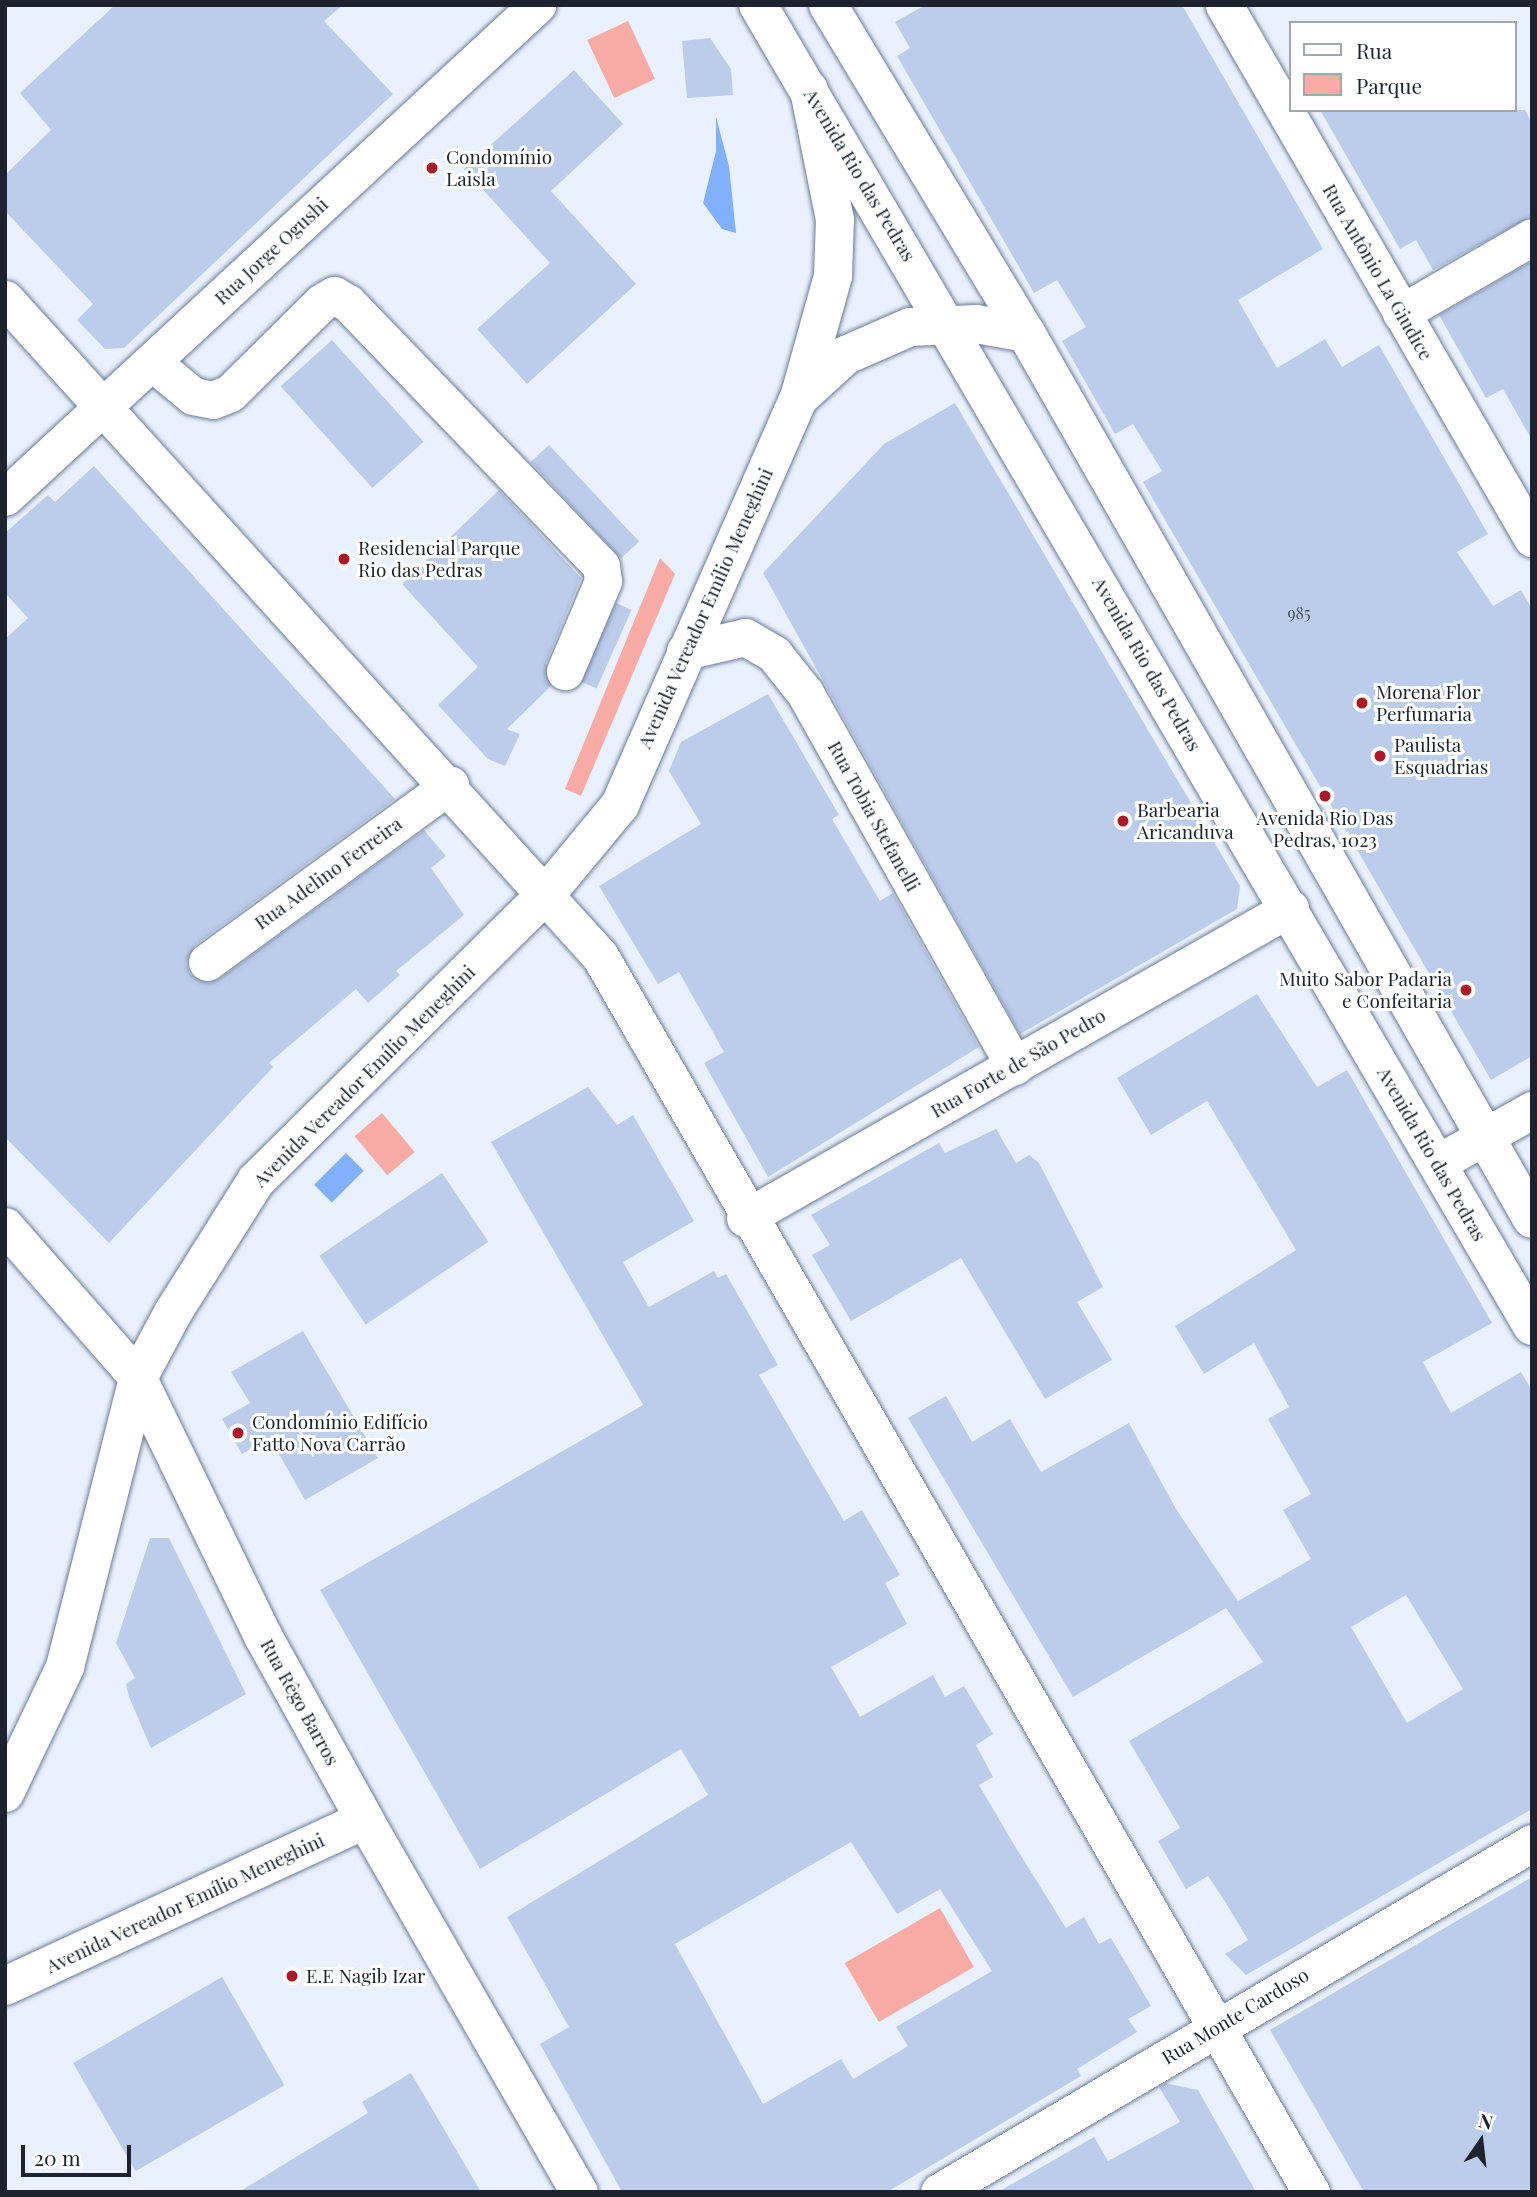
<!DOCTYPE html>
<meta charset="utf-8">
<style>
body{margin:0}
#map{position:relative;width:1537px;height:2197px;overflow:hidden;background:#eaf1fe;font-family:"Playfair Display",serif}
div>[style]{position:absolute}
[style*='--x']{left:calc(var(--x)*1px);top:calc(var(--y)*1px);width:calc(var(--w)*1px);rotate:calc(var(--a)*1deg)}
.green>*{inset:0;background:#f9aca5;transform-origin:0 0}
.water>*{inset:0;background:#80b0fe;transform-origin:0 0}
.building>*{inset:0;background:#bbcdea;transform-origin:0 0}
.roads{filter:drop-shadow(0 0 2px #6a7b96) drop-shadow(0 0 2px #6a7b96)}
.minor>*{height:37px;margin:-18.5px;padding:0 18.5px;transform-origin:18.5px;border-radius:18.5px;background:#fff}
.major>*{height:38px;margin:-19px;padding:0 19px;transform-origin:19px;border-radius:19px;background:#fff}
.dots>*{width:19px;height:19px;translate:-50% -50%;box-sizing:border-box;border:4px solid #fff;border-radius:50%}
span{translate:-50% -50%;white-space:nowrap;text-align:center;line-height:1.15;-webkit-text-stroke:6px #fff;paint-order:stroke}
.number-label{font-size:16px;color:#444e5d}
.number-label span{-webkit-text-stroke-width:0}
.poi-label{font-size:19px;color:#1c232e}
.left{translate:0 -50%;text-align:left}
.right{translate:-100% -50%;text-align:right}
.street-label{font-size:19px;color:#1c232e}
.frame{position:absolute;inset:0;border:7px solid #1c232e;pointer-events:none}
.legend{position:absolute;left:1289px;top:21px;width:228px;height:91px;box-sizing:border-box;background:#fff;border:2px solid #a4a7ab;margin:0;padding:9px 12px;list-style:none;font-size:21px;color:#1c232e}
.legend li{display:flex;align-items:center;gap:14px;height:35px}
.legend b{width:35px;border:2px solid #a4a7ab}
.north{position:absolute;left:1446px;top:2106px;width:70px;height:70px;-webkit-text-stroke:5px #fff;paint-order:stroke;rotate:14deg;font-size:19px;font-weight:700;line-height:28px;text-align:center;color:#1c232e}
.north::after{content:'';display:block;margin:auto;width:24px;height:32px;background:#1c232e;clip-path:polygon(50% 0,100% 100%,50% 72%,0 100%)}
.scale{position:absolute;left:21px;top:2145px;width:110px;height:32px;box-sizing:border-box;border:4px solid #1c232e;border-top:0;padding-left:9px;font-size:21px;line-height:24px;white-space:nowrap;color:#1c232e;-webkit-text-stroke:5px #fff;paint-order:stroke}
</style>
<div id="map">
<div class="green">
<div style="left:628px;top:21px;width:64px;height:45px;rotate:65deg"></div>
<div style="clip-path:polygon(660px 558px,675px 574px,581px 796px,565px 789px)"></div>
<div style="left:382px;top:1113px;width:51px;height:36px;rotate:50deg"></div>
<div style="left:940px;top:1908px;width:68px;height:110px;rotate:60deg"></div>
</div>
<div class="water">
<div style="clip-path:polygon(716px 117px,729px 166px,736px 233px,722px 229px,703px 203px,716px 151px)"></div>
<div style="left:346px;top:1153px;width:25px;height:45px;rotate:45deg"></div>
</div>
<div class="building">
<div style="clip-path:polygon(115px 5px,343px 5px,324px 21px,393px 94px,124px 348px,105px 349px,77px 320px,93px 304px,5px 211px,5px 175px,51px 130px,20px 93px)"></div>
<div style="clip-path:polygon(925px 5px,1182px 5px,1323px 249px,1238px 300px,1277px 368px,1325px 339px,1342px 367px,1379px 345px,1488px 534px,1457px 552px,1493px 606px,1521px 590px,1532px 609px,1532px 1056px,1491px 1080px,1143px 482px,1162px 471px,1133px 424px,1115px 434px,1062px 341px,1086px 327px,1057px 280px,1034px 293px,897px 56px,910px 48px,895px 22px)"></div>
<div style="clip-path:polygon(710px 38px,731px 69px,733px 95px,687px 98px,682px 41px)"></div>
<div style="clip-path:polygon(574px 70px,623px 124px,551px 191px,636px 284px,527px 384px,477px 329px,550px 263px,464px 169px)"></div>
<div style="clip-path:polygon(1320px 110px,1525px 110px,1532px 123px,1532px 216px,1433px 270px,1416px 240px,1400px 249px)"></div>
<div style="clip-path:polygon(1532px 261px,1532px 440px,1503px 389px,1486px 398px,1439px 315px)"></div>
<div style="left:332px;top:340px;width:137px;height:69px;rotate:48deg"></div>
<div style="clip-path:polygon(955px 403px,1240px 886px,1237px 909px,1020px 1034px,763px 573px,884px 444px)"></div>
<div style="left:549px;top:445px;width:132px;height:25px;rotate:47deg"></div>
<div style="clip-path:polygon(94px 466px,395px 799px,195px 945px,186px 964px,191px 975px,209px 983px,219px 979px,424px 830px,446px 856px,431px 868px,464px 915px,396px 971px,400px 975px,368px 1003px,356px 989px,269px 1063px,273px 1067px,109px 1243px,5px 1137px,5px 639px,28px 618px,5px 593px,5px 533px,48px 495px,55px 502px)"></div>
<div style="clip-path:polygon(499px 490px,581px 578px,546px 663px,551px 686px,507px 729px,520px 734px,505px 766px,488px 759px,438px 705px,478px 667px,402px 584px)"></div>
<div style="left:616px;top:603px;width:17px;height:86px;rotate:24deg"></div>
<div style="clip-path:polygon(768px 694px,839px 815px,832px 819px,880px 901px,893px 893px,979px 1047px,768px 1177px,704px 1063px,724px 1052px,679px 972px,658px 984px,599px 886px,701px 824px,669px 771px,681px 742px)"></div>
<div style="clip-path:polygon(evenodd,1257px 994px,1317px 1087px,1347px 1070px,1492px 1323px,1423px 1362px,1451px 1413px,1521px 1372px,1532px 1391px,1532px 1809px,1246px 1975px,1225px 1954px,1248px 1940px,1226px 1903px,1208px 1876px,1186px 1889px,1158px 1841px,1180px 1828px,1129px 1741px,1263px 1662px,1226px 1608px,1073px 1697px,908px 1418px,946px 1396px,972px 1442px,1010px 1419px,1041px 1472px,1129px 1423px,1176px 1509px,1238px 1601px,1311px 1559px,1283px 1510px,1311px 1494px,1268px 1419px,1289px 1407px,1254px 1343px,1204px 1374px,1175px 1326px,1296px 1250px,1207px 1101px,1151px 1135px,1117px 1078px,1257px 994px,1406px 1595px,1463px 1689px,1407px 1723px,1351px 1627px,1406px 1595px)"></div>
<div style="clip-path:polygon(evenodd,588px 1087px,617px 1125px,633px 1115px,694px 1221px,623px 1262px,649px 1307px,714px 1271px,718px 1278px,726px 1274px,778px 1365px,759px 1375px,805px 1454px,844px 1521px,862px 1510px,900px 1575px,885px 1583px,907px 1624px,831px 1667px,860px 1717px,933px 1675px,945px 1697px,964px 1686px,993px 1734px,976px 1745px,993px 1777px,979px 1785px,1013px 1843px,1066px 1928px,1084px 1917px,1099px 1944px,1111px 1938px,1151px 2006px,1128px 2019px,1137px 2032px,1077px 2069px,1081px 2076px,887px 2192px,622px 2192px,540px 2044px,569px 2027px,507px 1917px,708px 1795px,681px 1749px,480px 1869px,320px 1590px,643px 1405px,491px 1142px,588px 1087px,851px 1842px,897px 1914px,940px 1889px,992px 1971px,896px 2027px,908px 2046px,853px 2079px,841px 2059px,763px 2104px,675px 1944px,851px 1842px)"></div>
<div style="clip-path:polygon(996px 1129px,1016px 1163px,1029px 1155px,1039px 1163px,1103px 1287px,1077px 1302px,1112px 1360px,1045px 1399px,961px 1258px,851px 1321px,812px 1255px,830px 1245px,811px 1215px,939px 1143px,945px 1153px)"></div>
<div style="left:442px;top:1173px;width:83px;height:148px;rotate:56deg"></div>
<div style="clip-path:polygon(303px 1331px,378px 1458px,305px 1500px,270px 1438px,242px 1454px,222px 1419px,250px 1403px,231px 1372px)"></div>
<div style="clip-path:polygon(150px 1538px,169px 1538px,246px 1694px,151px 1748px,129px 1697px,126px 1684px,135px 1678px,116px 1643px)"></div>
<div style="clip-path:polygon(1532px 1877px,1532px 2192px,1364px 2192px,1270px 2030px)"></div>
<div style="left:222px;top:1977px;width:125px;height:172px;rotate:60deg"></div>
<div style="clip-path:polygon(411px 2073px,481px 2192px,239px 2192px,368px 2113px,362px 2102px)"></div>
<div style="clip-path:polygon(1165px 2083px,1198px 2090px,1256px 2192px,998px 2192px,1094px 2137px,1108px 2161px,1180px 2122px,1159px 2087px)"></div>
</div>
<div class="roads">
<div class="minor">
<div style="--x:1224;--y:5;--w:616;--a:59.98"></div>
<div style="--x:5;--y:299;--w:886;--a:47.84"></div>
<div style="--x:600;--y:956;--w:1426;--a:60.09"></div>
<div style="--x:1401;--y:313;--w:151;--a:-30.1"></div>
<div style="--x:152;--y:362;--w:53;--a:39.7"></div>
<div style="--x:193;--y:396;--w:20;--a:11"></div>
<div style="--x:213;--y:400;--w:18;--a:-22"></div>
<div style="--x:230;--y:393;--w:129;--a:-44.7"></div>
<div style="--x:322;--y:302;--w:14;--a:-30"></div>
<div style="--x:334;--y:295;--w:16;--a:30"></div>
<div style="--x:348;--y:303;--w:365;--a:46.1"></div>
<div style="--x:601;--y:566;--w:15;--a:82"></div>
<div style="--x:603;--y:581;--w:98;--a:112.9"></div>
<div style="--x:5;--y:497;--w:725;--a:-42.76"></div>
<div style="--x:685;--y:651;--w:62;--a:-13.1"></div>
<div style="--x:745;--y:637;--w:34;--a:30"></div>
<div style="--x:774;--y:654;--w:50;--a:51.5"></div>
<div style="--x:805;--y:693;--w:428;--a:60.7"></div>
<div style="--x:207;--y:962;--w:301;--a:-36.1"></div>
<div style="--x:1437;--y:1163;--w:109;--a:-29.2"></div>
<div style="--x:745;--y:1218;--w:627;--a:-29.63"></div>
<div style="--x:5;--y:1226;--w:202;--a:48.8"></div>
<div style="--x:365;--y:1820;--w:429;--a:60.1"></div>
<div style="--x:939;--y:2192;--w:688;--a:-30.48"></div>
</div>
<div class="major">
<div style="--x:758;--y:5;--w:1531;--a:59.63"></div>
<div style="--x:828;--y:5;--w:383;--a:58.9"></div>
<div style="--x:1026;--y:333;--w:1020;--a:60.27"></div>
<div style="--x:799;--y:398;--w:64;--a:-42.5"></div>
<div style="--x:846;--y:355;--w:70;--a:-23.6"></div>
<div style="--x:910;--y:327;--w:66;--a:-2.6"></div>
<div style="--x:976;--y:324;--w:51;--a:10.2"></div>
<div style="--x:5;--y:1793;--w:140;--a:-64.5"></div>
<div style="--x:65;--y:1667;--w:298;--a:-75.8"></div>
<div style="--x:138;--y:1378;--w:76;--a:-61.8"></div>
<div style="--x:174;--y:1311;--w:154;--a:-57.8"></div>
<div style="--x:256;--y:1181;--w:411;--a:-44.7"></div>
<div style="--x:548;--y:892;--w:113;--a:-50.4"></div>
<div style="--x:620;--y:805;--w:445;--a:-66.3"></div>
<div style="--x:799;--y:398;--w:127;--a:-74.4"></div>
<div style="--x:833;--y:276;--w:56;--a:-88"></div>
<div style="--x:835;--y:220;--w:133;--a:-101.3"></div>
<div style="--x:5;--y:1986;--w:396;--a:-24.8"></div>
<div style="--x:365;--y:1820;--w:210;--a:-119"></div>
<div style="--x:263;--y:1636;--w:287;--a:-115.9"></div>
</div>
</div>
<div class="dots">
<div style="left:432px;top:168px;background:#ad1924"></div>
<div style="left:344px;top:559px;background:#ad1924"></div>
<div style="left:1362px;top:703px;background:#ad1924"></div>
<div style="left:1380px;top:756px;background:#ad1924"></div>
<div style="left:1325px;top:796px;background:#ad1924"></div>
<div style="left:1123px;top:821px;background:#ad1924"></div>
<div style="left:1466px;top:990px;background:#ad1924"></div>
<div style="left:238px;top:1433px;background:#ad1924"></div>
<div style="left:292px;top:1976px;background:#ad1924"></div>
</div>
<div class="number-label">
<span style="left:1299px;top:613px">985</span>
</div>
<div class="poi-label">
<span class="left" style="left:446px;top:168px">Condomínio<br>Laisla</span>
<span class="left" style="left:358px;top:559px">Residencial Parque<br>Rio das Pedras</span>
<span class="left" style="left:1376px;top:703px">Morena Flor<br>Perfumaria</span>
<span class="left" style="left:1394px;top:756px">Paulista<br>Esquadrias</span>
<span class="left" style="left:1137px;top:821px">Barbearia<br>Aricanduva</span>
<span style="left:1325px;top:829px">Avenida Rio Das<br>Pedras, 1023</span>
<span class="right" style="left:1452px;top:990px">Muito Sabor Padaria<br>e Confeitaria</span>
<span class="left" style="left:252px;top:1433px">Condomínio Edifício<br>Fatto Nova Carrão</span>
<span class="left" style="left:306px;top:1976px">E.E Nagib Izar</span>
</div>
<div class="street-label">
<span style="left:860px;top:175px;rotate:59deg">Avenida Rio das Pedras</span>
<span style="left:271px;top:251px;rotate:-43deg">Rua Jorge Ogushi</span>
<span style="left:1378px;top:272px;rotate:60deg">Rua Antônio La Giudice</span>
<span style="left:705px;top:608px;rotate:-66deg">Avenida Vereador Emílio Meneghini</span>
<span style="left:1147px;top:664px;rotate:60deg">Avenida Rio das Pedras</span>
<span style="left:874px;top:816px;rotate:61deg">Rua Tobia Stefanelli</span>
<span style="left:328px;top:873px;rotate:-36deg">Rua Adelino Ferreira</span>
<span style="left:1018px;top:1063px;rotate:-30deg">Rua Forte de São Pedro</span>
<span style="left:364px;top:1076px;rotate:-45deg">Avenida Vereador Emílio Meneghini</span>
<span style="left:1432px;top:1154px;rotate:60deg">Avenida Rio das Pedras</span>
<span style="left:300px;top:1702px;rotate:61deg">Rua Rêgo Barros</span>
<span style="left:185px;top:1903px;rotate:-25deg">Avenida Vereador Emílio Meneghini</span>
<span style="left:1235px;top:2016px;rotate:-31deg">Rua Monte Cardoso</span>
</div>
<div class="frame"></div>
<ul class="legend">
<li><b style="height:9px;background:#fff"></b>Rua</li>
<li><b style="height:19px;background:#f9aca5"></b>Parque</li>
</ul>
<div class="north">N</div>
<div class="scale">20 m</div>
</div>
